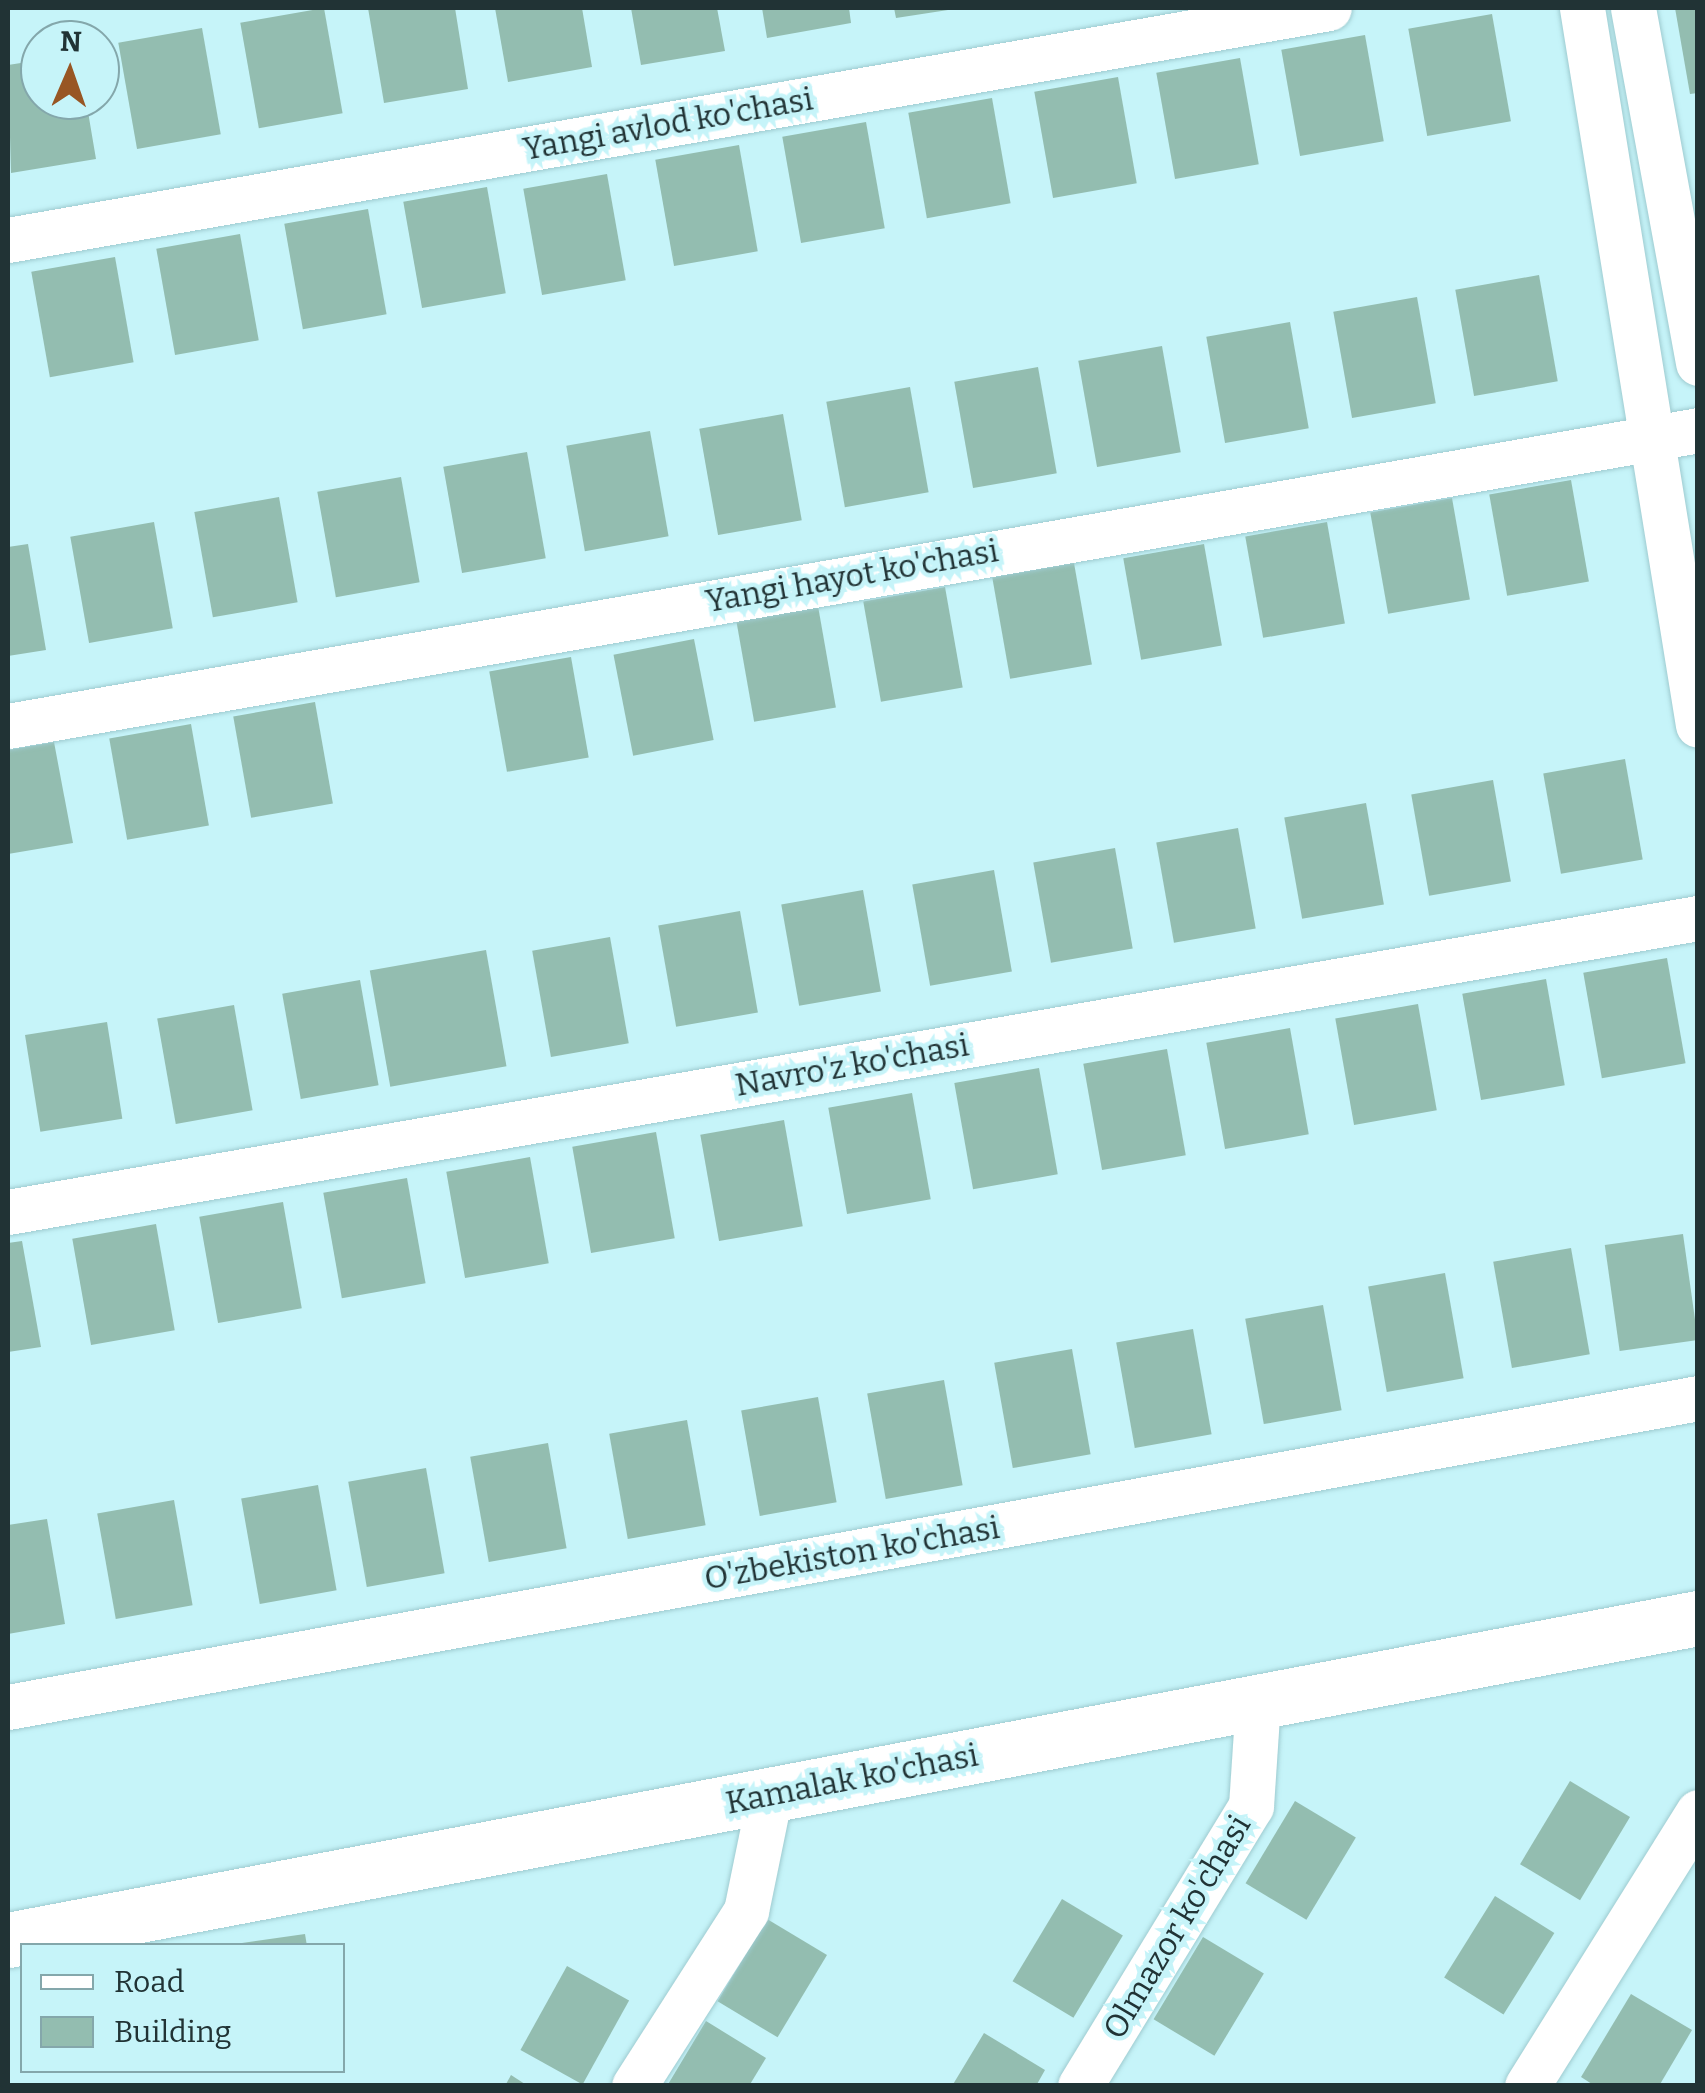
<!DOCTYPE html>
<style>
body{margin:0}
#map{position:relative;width:1705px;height:2093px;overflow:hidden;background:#c6f4f9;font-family:Bitter,serif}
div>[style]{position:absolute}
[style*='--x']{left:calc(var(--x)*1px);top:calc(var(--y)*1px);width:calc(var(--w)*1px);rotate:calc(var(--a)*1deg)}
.building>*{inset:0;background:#93bdb0;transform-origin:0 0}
.roads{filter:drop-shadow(0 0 2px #9ecbd0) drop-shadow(0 0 2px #9ecbd0)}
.minor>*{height:45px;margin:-22.5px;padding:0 22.5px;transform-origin:22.5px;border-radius:22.5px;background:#fff}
.secondary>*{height:55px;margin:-27.5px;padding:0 27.5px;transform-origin:27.5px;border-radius:27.5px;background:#fff}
span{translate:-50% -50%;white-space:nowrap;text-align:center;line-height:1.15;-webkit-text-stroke:9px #c6f4f9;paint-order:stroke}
.street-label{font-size:32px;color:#213335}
.frame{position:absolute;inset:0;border:10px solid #213335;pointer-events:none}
.legend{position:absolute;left:20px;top:1943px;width:325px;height:130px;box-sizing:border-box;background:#c6f4f9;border:2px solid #84a7ab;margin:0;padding:12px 18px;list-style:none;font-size:30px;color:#213335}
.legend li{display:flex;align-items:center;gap:20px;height:50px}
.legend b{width:50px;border:2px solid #84a7ab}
.north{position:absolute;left:20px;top:20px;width:100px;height:100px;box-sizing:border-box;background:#c6f4f9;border:2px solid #84a7ab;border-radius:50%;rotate:2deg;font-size:28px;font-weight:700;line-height:40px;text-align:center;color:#213335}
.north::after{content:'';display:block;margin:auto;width:35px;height:45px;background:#985624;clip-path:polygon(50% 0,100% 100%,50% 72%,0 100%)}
</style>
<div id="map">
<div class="building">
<div style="left:324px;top:8px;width:107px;height:85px;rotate:80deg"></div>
<div style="clip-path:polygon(368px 8px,455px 8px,468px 89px,384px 103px)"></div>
<div style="clip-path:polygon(495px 8px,582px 8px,592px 67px,508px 82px)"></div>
<div style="clip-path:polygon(631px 8px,717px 8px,725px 51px,641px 65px)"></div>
<div style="clip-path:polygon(762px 8px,849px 8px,851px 23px,767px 38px)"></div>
<div style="clip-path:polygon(894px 8px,948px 8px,948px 10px,896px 18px)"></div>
<div style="clip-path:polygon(1675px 8px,1698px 8px,1698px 93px,1690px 94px)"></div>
<div style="left:1492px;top:14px;width:109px;height:85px;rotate:80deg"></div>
<div style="left:202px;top:28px;width:108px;height:85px;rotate:80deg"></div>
<div style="left:1365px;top:35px;width:108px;height:85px;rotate:80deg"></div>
<div style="left:1240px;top:58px;width:108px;height:85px;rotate:80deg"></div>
<div style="clip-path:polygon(40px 60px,40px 100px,86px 100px,96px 159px,11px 173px,8px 65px)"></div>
<div style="left:1118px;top:77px;width:108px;height:85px;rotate:80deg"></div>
<div style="left:992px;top:98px;width:107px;height:85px;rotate:80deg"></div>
<div style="left:866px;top:122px;width:108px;height:85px;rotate:80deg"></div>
<div style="left:739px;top:145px;width:108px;height:85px;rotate:80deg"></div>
<div style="left:607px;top:174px;width:108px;height:85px;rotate:80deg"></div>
<div style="left:487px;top:187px;width:108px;height:85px;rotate:80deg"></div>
<div style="left:368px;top:209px;width:107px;height:85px;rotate:80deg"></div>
<div style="left:240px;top:234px;width:108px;height:85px;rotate:80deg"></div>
<div style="left:115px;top:257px;width:107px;height:85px;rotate:80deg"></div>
<div style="left:1539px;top:275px;width:108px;height:85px;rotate:80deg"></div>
<div style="left:1417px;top:297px;width:108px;height:85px;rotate:80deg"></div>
<div style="left:1290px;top:322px;width:108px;height:85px;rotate:80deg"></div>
<div style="left:1162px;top:346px;width:108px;height:85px;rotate:80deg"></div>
<div style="left:1038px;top:367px;width:108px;height:85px;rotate:80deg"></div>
<div style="left:910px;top:387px;width:107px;height:85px;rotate:80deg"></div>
<div style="left:783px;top:414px;width:108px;height:85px;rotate:80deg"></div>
<div style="left:650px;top:431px;width:107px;height:85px;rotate:80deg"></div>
<div style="left:527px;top:452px;width:108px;height:85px;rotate:80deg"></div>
<div style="left:401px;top:477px;width:107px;height:85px;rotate:80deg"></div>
<div style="left:1571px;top:480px;width:103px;height:83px;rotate:80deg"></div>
<div style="left:279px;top:497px;width:107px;height:86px;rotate:80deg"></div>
<div style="left:1452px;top:498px;width:103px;height:83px;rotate:80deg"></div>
<div style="left:154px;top:522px;width:108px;height:85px;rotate:80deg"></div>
<div style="left:1327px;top:522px;width:103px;height:83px;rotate:80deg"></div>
<div style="clip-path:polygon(28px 544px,46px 650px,8px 656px,8px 547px)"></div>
<div style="left:1204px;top:544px;width:103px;height:82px;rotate:80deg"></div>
<div style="left:1074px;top:563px;width:103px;height:83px;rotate:80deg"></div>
<div style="left:945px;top:587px;width:102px;height:83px;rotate:80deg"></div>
<div style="left:818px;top:606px;width:103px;height:83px;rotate:80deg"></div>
<div style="left:694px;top:639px;width:103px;height:82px;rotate:79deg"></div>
<div style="left:571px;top:657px;width:102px;height:83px;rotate:80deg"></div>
<div style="left:315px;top:702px;width:103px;height:83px;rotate:80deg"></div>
<div style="left:191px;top:724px;width:103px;height:83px;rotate:80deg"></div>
<div style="clip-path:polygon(54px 742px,73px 843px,8px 854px,8px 750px)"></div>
<div style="left:1625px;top:759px;width:102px;height:83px;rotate:80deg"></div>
<div style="left:1493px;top:780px;width:103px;height:83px;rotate:80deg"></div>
<div style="left:1366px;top:803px;width:103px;height:83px;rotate:80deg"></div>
<div style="left:1238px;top:828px;width:102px;height:83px;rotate:80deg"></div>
<div style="left:1115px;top:848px;width:102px;height:83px;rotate:80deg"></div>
<div style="left:994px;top:870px;width:103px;height:83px;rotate:80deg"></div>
<div style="left:863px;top:890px;width:103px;height:83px;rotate:80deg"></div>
<div style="left:740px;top:911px;width:103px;height:83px;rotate:80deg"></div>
<div style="left:610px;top:937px;width:108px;height:79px;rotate:80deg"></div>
<div style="left:486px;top:950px;width:118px;height:118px;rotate:80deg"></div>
<div style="left:1667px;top:958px;width:107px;height:85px;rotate:80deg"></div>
<div style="left:1546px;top:979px;width:108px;height:85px;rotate:80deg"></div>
<div style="left:360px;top:980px;width:107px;height:79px;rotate:80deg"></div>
<div style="left:1418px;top:1004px;width:108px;height:84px;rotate:80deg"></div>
<div style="left:234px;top:1005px;width:107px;height:78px;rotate:80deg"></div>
<div style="left:107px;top:1022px;width:98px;height:83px;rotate:81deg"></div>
<div style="left:1290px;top:1028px;width:108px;height:85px;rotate:80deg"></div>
<div style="left:1167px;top:1049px;width:108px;height:85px;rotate:80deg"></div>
<div style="left:1039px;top:1068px;width:108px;height:86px;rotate:80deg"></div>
<div style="left:912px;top:1093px;width:108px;height:85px;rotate:80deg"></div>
<div style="left:784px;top:1120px;width:108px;height:85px;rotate:80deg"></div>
<div style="left:656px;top:1132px;width:108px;height:85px;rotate:80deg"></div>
<div style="left:530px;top:1157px;width:108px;height:85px;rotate:80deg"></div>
<div style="left:407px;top:1178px;width:107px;height:85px;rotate:80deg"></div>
<div style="left:283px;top:1202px;width:108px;height:85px;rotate:80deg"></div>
<div style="left:156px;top:1224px;width:108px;height:85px;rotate:80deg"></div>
<div style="left:1683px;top:1234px;width:107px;height:79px;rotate:82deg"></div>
<div style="clip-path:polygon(22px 1241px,41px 1347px,8px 1352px,8px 1243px)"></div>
<div style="left:1571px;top:1248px;width:108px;height:79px;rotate:80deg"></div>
<div style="left:1445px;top:1273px;width:107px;height:78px;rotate:80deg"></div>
<div style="left:1323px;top:1305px;width:107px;height:79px;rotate:80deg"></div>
<div style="left:1193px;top:1329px;width:107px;height:78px;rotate:80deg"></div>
<div style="left:1072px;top:1349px;width:107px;height:79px;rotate:80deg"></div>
<div style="left:944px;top:1380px;width:107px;height:78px;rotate:80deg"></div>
<div style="left:818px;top:1397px;width:107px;height:78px;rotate:80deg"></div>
<div style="left:687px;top:1420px;width:107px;height:79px;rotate:80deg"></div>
<div style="left:548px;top:1443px;width:107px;height:79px;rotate:80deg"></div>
<div style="left:426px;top:1468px;width:107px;height:79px;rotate:80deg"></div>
<div style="left:318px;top:1485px;width:107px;height:78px;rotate:80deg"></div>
<div style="left:174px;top:1500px;width:107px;height:78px;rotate:80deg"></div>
<div style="clip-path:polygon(47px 1519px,65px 1624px,8px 1634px,8px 1525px)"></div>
<div style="left:1570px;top:1781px;width:70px;height:97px;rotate:31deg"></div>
<div style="left:1295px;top:1801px;width:71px;height:96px;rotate:31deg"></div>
<div style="left:1495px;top:1896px;width:70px;height:96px;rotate:32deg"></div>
<div style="left:1062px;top:1899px;width:71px;height:96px;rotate:31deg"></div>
<div style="left:767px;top:1919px;width:70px;height:96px;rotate:31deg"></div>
<div style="clip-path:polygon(305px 1934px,307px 1946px,242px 1946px,242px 1943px)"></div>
<div style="left:1203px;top:1937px;width:71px;height:96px;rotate:31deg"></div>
<div style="left:567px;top:1966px;width:71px;height:96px;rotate:29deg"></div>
<div style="clip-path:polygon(1631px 1994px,1692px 2030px,1659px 2086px,1595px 2086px,1581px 2077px)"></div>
<div style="clip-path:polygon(706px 2021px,766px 2058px,749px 2086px,667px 2086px)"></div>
<div style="clip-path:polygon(984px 2033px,1045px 2070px,1036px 2086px,952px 2086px)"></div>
<div style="clip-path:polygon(511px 2075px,528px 2086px,505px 2086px)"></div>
</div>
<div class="roads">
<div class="minor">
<div style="--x:1582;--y:8;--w:726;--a:80.81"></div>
<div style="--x:1633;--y:8;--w:361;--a:79.6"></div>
<div style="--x:8;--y:240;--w:1341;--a:-9.96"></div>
<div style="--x:8;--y:726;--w:1716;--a:-9.93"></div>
<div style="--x:8;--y:1212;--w:1715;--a:-9.87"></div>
<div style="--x:8;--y:1707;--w:1718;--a:-10.36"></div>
<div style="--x:634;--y:2086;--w:208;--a:-57.4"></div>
<div style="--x:746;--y:1911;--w:119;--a:-78.4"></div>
<div style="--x:1080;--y:2086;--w:328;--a:-58.6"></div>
<div style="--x:1251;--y:1806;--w:105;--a:-86.2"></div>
<div style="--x:1527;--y:2086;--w:323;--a:-58"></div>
</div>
<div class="secondary">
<div style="--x:8;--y:1940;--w:1720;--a:-10.79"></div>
</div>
</div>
<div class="street-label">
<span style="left:668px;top:124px;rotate:-10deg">Yangi avlod ko'chasi</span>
<span style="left:852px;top:576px;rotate:-10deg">Yangi hayot ko'chasi</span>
<span style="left:852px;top:1065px;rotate:-10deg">Navro'z ko'chasi</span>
<span style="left:852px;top:1553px;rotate:-10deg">O'zbekiston ko'chasi</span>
<span style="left:852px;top:1779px;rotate:-11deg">Kamalak ko'chasi</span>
<span style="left:1177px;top:1927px;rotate:-59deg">Olmazor ko'chasi</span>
</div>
<div class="frame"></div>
<ul class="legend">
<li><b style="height:12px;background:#fff"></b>Road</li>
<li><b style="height:28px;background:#93bdb0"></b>Building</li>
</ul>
<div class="north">N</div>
</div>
